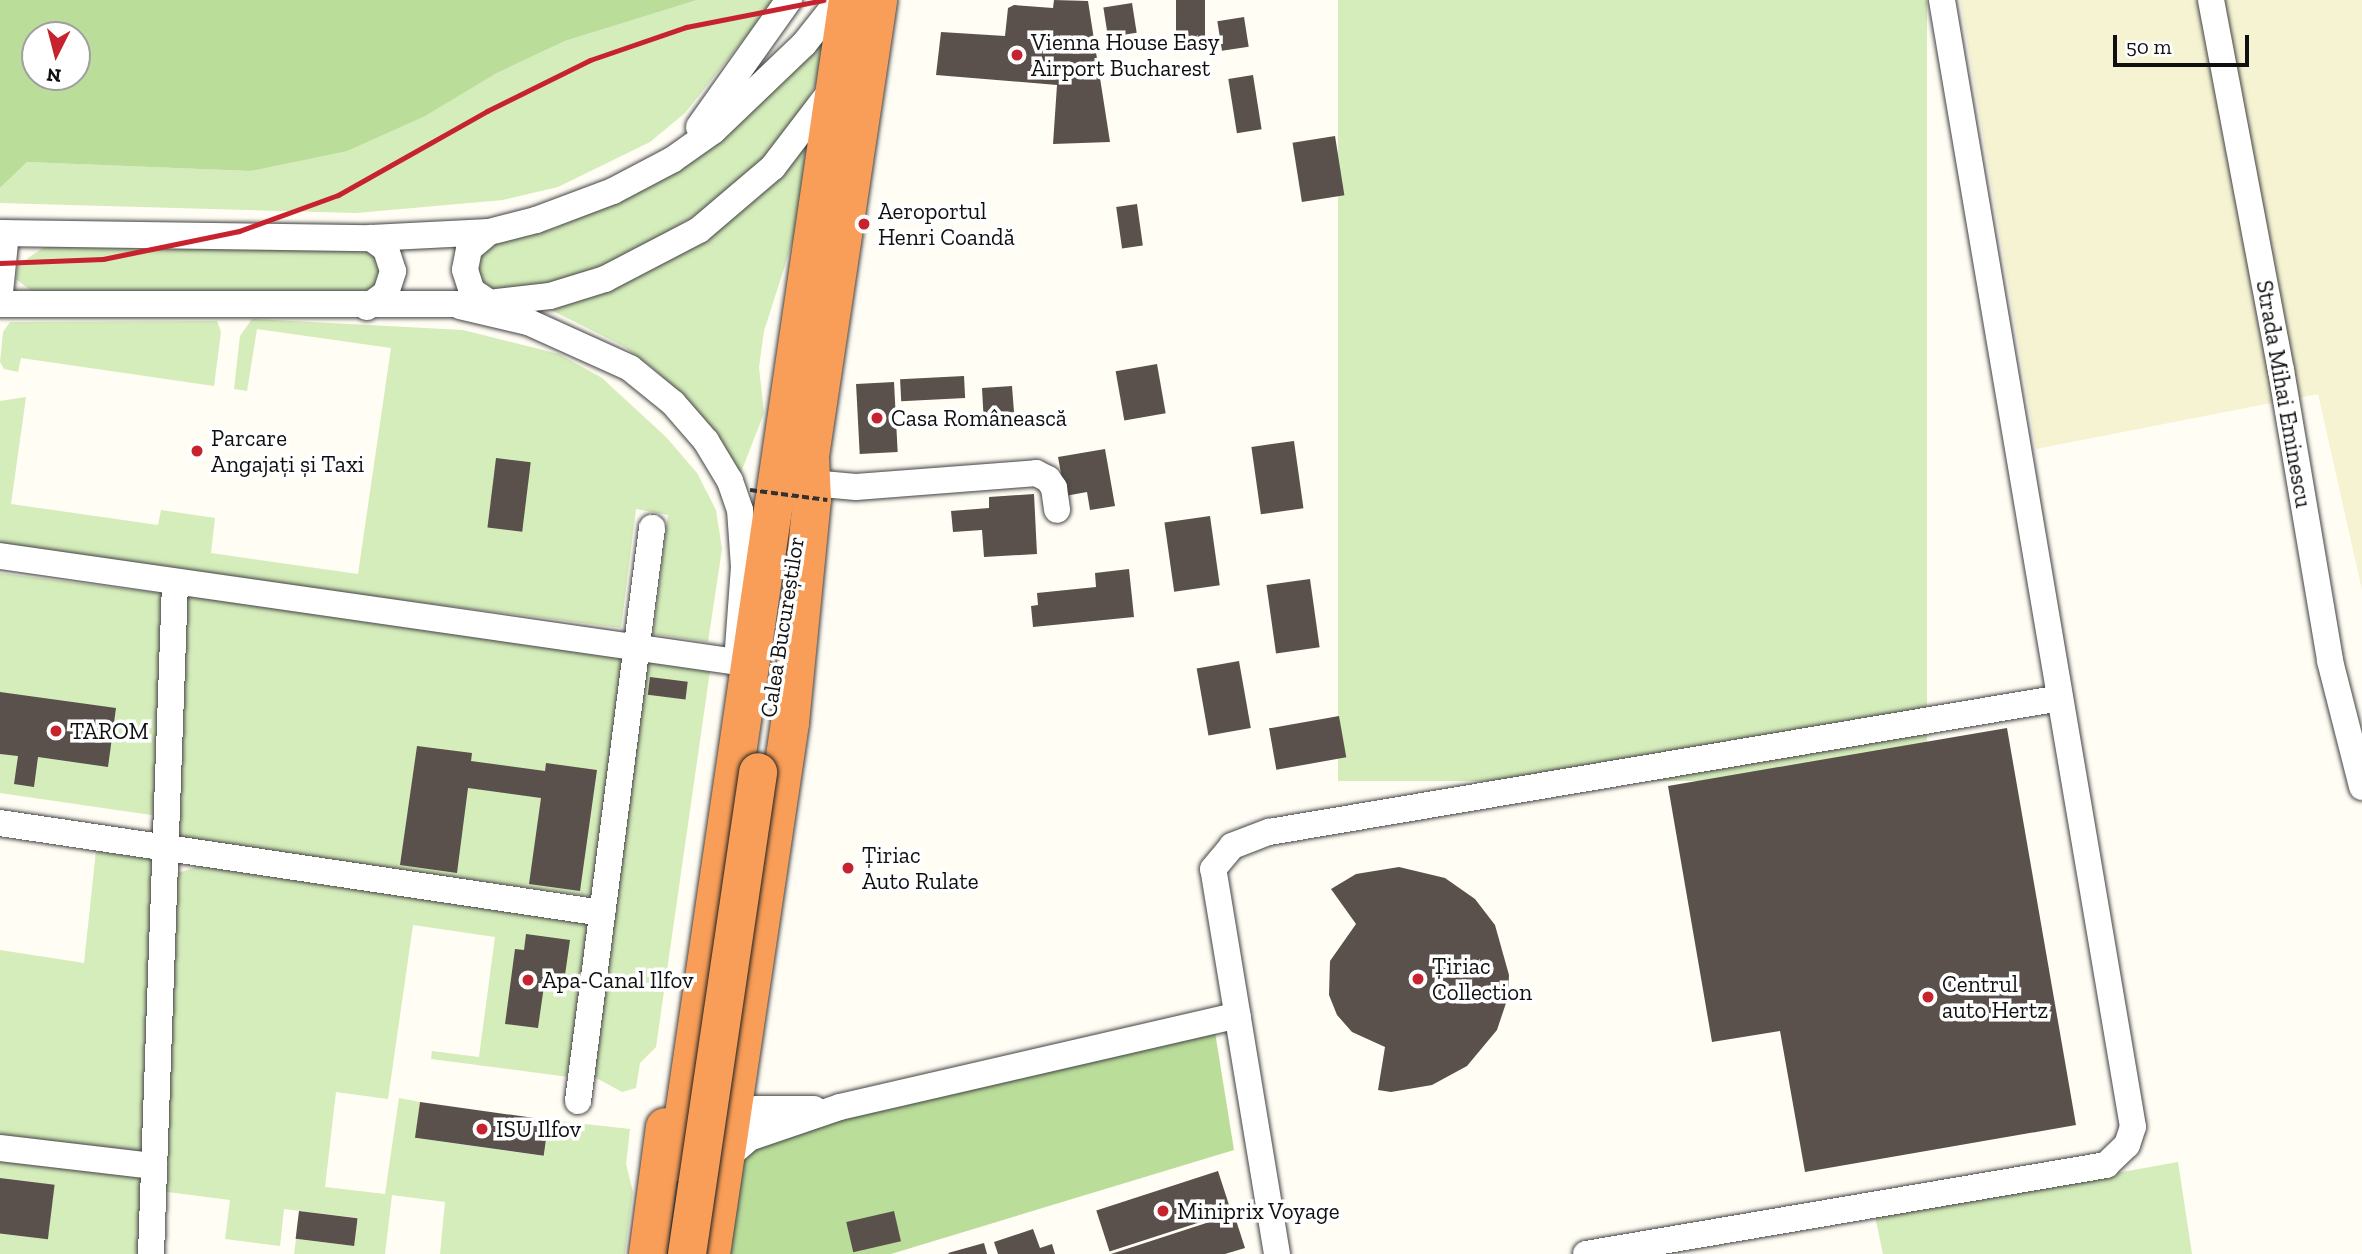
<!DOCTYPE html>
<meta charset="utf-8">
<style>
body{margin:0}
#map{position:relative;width:2362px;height:1254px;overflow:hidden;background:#fffdf4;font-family:"Zilla Slab",serif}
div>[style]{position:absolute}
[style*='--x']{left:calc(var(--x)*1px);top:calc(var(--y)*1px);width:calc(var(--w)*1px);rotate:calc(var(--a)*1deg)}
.farmland>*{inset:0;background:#f6f3d3}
.green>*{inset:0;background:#d5ecbb;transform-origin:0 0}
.forest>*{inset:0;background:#badd9a}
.building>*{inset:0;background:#5a514c;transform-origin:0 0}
.roads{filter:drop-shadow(0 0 2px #434343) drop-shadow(0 0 2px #434343)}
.minor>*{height:26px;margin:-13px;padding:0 13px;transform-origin:13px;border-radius:13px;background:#fff}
.highway>*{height:38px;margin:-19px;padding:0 19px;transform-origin:19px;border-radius:19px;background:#f89e59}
.rail>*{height:5px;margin:-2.5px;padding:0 2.5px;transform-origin:2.5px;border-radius:2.5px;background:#c6232e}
.path-bridge>*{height:3.5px;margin-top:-1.75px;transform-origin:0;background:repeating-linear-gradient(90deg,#323232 0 7px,transparent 0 10.5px)}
.bridges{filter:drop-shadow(0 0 2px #212121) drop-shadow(0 0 2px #212121)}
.highway-bridge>*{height:38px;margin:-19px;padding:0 19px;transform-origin:19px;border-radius:19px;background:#f89e59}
.dots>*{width:19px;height:19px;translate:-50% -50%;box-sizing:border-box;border:4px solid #fff;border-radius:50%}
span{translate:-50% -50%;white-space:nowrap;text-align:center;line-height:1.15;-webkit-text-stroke:7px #fff;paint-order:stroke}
.poi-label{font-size:23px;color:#101010}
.left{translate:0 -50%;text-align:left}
.street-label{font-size:23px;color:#101010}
.north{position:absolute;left:21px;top:21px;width:70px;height:70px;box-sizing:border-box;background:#fff;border:2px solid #9f9f9f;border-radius:50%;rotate:186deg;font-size:19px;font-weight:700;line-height:28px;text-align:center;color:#101010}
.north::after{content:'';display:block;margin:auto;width:24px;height:32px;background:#c6232e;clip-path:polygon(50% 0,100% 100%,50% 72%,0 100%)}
.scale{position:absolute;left:2113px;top:35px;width:136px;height:32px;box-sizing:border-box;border:4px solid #101010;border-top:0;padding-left:9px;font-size:21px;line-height:24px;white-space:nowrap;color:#101010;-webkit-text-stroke:5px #fff;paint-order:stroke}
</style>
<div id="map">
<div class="farmland">
<div style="clip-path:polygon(1960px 0,2362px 0,2362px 590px,2318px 394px,2036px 449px)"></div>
</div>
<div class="green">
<div style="clip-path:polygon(697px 0,775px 0,685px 113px,650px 142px,558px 187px,503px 200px,356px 213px,0 203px,0 188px,27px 162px,250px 171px,495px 74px,565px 41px)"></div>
<div style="left:1338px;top:0;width:589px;height:781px"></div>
<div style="clip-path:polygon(825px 36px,819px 78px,789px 134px,751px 175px,709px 207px,626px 257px,585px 273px,549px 284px,492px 290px,481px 285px,474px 253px,485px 243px,555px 228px,632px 194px)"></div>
<div style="clip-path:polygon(813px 124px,796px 231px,764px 331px,759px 367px,764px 413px,740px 475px,703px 417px,653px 368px,623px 346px,549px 309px,635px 271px)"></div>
<div style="clip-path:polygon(47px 245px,371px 250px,380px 258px,379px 288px,367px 292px,34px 293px,16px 279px,18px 265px)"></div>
<div style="clip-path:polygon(252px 319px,463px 330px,559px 354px,602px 378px,666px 437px,697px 473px,716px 510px,722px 549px,708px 642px,653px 634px,668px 515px,636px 509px,621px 628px,0 549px,0 401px,26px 397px,11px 504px,158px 525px,161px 510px,215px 518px,211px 553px,358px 574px,391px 348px,257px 329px,247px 391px,234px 389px,240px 336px)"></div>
<div style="clip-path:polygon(217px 321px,221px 332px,214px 386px,21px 358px,18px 372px,4px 369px,0 362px,3px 332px,10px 322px)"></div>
<div style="clip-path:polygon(0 573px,167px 594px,158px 816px,0 793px)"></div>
<div style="left:184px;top:595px;width:445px;height:242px;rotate:8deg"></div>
<div style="clip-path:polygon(644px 662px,710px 671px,656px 1047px,640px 1063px,636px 1088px,622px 1092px,589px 1074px)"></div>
<div style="clip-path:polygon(96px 851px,161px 860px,151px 1158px,0 1140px,0 950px,84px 963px)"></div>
<div style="clip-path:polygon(199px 866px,592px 924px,569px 1077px,431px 1059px,432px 1051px,479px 1057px,495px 937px,413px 925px,388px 1099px,336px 1092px,325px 1187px,385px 1194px,399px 1098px,420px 1102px,416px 1138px,544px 1156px,549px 1120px,630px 1129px,626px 1164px,633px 1192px,625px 1254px,440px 1254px,445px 1202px,392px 1195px,385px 1254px,294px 1254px,296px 1239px,354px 1246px,358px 1218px,284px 1209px,280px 1246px,225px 1239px,230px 1200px,160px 1191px,172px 884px,178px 873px)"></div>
<div style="clip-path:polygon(0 1156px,150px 1173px,147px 1254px,0 1254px,0 1233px,55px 1185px,0 1178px)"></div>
<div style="clip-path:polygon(2178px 1162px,2192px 1254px,1883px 1254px,1875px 1216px)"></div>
</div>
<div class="forest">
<div style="clip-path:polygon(evenodd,0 0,697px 0,565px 41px,495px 74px,425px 116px,347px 151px,250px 171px,27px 162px,0 188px,0 0,77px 35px,77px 77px,35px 77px,35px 35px,77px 35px)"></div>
<div style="clip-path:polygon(1215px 1032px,1234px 1150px,891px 1254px,722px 1254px,744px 1150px,810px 1123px)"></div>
</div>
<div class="building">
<div style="clip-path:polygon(1054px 0,1088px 1px,1110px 142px,1053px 144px,1057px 85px,936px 75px,941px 32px,1005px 36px,1008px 8px,1014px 5px,1053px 8px)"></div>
<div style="left:1176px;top:0;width:29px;height:49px"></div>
<div style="left:1132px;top:3px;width:30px;height:29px;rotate:81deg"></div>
<div style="left:1244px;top:17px;width:30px;height:27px;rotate:81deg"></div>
<div style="left:1253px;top:75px;width:55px;height:25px;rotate:81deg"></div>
<div style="left:1335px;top:136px;width:60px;height:43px;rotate:81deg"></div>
<div style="left:1137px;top:204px;width:42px;height:21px;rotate:82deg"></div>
<div style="left:1157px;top:364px;width:50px;height:42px;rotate:80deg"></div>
<div style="left:964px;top:376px;width:22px;height:64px;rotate:87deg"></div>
<div style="left:894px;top:382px;width:70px;height:38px;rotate:87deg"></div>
<div style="clip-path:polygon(1012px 386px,1014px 412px,1006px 413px,1006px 423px,984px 425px,982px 388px)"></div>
<div style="left:1294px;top:441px;width:68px;height:43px;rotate:82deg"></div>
<div style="clip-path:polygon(1105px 449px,1115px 506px,1090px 510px,1087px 492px,1065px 496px,1058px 457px)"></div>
<div style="left:496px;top:458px;width:35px;height:70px;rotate:7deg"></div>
<div style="clip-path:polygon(1034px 494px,1037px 554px,984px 557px,982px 530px,953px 532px,951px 511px,989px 508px,989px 497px)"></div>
<div style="left:1210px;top:516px;width:70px;height:46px;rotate:82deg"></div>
<div style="clip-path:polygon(1129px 569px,1134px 617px,1033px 627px,1031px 606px,1038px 605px,1037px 593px,1096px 587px,1095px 573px)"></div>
<div style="left:1310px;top:579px;width:69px;height:44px;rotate:82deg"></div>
<div style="left:1239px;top:661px;width:68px;height:43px;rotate:80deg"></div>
<div style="left:650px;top:677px;width:38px;height:18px;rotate:7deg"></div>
<div style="clip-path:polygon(0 692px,116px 708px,108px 767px,38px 757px,34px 787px,14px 784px,18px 756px,0 754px)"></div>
<div style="left:1339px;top:716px;width:42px;height:71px;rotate:80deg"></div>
<div style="clip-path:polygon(2007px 728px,2076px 1125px,1805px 1172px,1780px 1031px,1712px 1042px,1668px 786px)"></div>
<div style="clip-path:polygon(417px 746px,472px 753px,471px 761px,545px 771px,546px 763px,597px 770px,580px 891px,529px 884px,541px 798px,468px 788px,457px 873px,400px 865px)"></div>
<div style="clip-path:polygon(1399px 867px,1445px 878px,1475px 899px,1495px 925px,1509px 975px,1508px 997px,1497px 1030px,1467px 1066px,1432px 1085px,1391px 1092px,1378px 1090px,1385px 1047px,1352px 1032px,1337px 1015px,1329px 995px,1330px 961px,1356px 924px,1331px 889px,1356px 874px)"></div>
<div style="clip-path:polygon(526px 934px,570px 940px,564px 982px,545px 979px,538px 1028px,505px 1024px,515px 949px,524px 950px)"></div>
<div style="left:420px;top:1102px;width:130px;height:36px;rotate:8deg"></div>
<div style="left:1218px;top:1171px;width:43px;height:128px;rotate:72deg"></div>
<div style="left:0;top:1178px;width:55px;height:55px;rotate:7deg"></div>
<div style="left:299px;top:1211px;width:59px;height:28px;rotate:7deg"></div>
<div style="left:894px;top:1211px;width:31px;height:49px;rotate:77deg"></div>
<div style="clip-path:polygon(1234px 1214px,1245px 1248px,1225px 1254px,1111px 1254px)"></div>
<div style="clip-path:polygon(1033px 1229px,1040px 1248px,1052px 1244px,1055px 1254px,998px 1254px,994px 1242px)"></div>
<div style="clip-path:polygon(984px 1243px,987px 1254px,949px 1254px,948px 1253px)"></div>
</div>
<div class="roads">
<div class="minor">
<div style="--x:2211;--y:0;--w:377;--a:79.3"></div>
<div style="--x:2281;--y:370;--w:295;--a:80.4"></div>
<div style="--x:2330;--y:661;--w:130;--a:75.7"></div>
<div style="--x:699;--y:127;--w:156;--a:-54.7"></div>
<div style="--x:489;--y:232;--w:26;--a:140"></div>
<div style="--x:469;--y:249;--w:21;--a:101"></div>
<div style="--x:465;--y:270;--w:22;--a:72"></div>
<div style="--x:472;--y:291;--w:22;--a:34"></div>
<div style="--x:0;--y:233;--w:371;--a:0.8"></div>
<div style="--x:371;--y:238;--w:118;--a:-2.9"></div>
<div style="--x:489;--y:232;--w:49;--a:-14.3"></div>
<div style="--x:536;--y:220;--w:82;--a:-20.6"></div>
<div style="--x:613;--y:191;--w:67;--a:-27.7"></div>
<div style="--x:672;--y:160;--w:50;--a:-35.3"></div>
<div style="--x:713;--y:131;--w:126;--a:-43.7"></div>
<div style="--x:804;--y:44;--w:56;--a:-51.5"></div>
<div style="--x:0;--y:292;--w:59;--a:-84.2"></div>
<div style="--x:497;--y:302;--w:53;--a:-6.5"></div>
<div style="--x:550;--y:296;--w:58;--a:-17.2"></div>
<div style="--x:605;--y:279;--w:106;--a:-27.5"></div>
<div style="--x:699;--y:230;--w:97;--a:-40.4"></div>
<div style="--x:773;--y:167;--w:96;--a:-52.7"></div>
<div style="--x:0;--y:304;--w:476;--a:0"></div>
<div style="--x:367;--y:307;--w:24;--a:-36"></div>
<div style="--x:386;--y:293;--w:23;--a:-72"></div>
<div style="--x:393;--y:271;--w:23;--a:-108"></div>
<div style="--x:386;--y:249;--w:19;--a:-144"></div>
<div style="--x:811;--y:483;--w:45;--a:5.1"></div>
<div style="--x:856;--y:487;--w:181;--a:-4.4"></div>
<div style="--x:1036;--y:473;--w:13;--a:27"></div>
<div style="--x:1048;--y:479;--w:11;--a:56"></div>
<div style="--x:1054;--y:488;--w:22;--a:82"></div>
<div style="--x:0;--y:556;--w:745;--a:8.18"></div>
<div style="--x:737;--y:662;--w:95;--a:-85.8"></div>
<div style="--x:744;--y:567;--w:57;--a:-94"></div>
<div style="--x:740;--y:510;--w:31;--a:-109"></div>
<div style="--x:730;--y:481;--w:47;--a:-121"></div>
<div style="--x:706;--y:441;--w:50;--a:-131"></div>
<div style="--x:673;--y:403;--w:55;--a:-140.9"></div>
<div style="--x:630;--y:368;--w:112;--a:-155.7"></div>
<div style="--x:528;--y:322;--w:70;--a:-166.8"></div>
<div style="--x:0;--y:823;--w:609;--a:8.5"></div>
<div style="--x:578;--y:1101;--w:578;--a:-82.64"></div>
<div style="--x:718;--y:1121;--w:41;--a:-17.1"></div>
<div style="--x:757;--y:1109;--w:57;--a:0"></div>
<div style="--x:0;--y:1148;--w:155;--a:6.7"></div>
<div style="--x:726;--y:1158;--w:30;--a:-41"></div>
<div style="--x:749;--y:1138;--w:96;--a:-18.8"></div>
<div style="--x:840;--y:1107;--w:408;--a:-13"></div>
<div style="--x:151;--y:1254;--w:672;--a:-87.95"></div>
<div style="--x:1277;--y:1254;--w:390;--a:-99.4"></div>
<div style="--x:1213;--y:869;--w:30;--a:-50"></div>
<div style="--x:1232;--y:846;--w:40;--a:-21"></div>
<div style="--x:1269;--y:832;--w:802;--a:-9.61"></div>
<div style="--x:1586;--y:1254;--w:528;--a:-9.71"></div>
<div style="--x:2106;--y:1165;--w:29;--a:-44"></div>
<div style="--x:2127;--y:1145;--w:19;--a:-72"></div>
<div style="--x:2133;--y:1127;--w:1143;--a:-99.62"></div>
</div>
<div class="highway">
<div style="--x:806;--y:483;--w:488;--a:-81.5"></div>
<div style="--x:677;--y:1162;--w:1175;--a:-81.63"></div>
<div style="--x:648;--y:1254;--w:128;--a:-82.4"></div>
<div style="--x:711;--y:1254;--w:537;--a:-81.54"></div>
<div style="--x:790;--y:723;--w:224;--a:-84.4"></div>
<div style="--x:812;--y:500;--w:43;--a:-92.7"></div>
</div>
</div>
<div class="rail">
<div style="--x:0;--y:263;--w:103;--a:-2.2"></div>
<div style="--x:103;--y:259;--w:139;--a:-11.6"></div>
<div style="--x:239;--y:231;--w:105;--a:-20"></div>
<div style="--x:338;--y:195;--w:171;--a:-29.4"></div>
<div style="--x:487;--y:111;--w:115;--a:-26.3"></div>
<div style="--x:590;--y:60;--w:102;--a:-19"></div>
<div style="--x:686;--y:27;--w:140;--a:-11.1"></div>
</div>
<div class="path-bridge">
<div style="--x:750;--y:490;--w:78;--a:7.4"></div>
</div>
<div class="bridges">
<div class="highway-bridge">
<div style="--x:687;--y:1254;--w:487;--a:-81.6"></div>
</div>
</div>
<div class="dots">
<div style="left:1017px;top:55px;background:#c6232e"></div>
<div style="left:864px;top:224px;background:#c6232e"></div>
<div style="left:877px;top:418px;background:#c6232e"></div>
<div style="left:197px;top:451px;background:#c6232e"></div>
<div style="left:56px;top:731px;background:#c6232e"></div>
<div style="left:848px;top:868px;background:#c6232e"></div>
<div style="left:1418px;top:979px;background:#c6232e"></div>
<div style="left:528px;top:980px;background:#c6232e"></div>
<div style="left:1928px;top:997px;background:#c6232e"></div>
<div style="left:482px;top:1129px;background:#c6232e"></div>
<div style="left:1163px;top:1211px;background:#c6232e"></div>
</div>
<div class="poi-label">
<span class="left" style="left:1031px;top:55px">Vienna House Easy<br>Airport Bucharest</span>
<span class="left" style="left:878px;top:224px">Aeroportul<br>Henri Coandă</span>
<span class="left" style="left:891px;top:418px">Casa Românească</span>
<span class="left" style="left:211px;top:451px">Parcare<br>Angajați și Taxi</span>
<span class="left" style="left:70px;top:731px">TAROM</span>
<span class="left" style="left:862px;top:868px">Țiriac<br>Auto Rulate</span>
<span class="left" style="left:1432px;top:979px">Țiriac<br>Collection</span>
<span class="left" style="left:542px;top:980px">Apa-Canal Ilfov</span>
<span class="left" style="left:1942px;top:997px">Centrul<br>auto Hertz</span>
<span class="left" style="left:496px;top:1129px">ISU Ilfov</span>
<span class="left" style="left:1177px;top:1211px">Miniprix Voyage</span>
</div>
<div class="street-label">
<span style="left:2284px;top:394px;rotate:80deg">Strada Mihai Eminescu</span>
<span style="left:782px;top:627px;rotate:-81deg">Calea Bucureștilor</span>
</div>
<div class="north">N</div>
<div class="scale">50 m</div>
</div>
